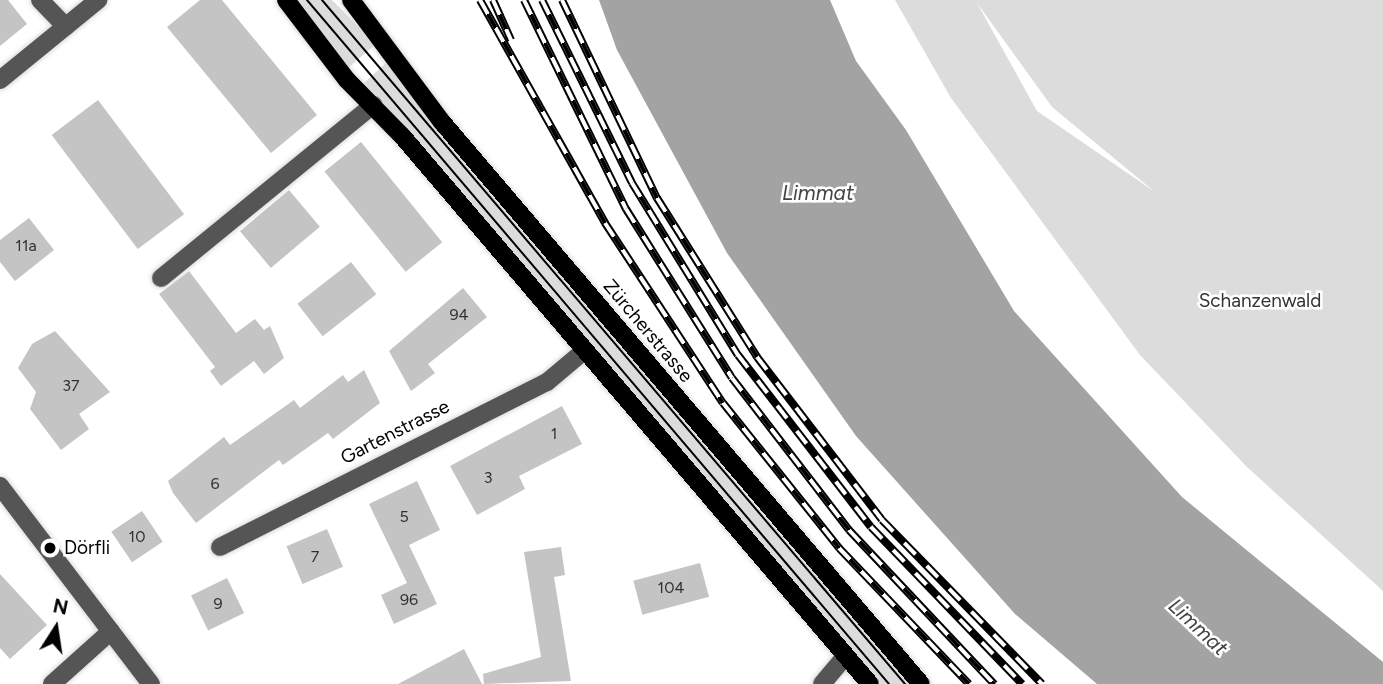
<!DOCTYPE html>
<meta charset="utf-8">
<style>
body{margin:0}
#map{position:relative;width:1383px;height:684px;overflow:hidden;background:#fff;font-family:Figtree,sans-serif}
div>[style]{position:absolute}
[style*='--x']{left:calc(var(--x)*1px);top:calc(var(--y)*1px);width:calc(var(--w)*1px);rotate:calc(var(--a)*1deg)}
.green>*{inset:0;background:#dcdcdc}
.water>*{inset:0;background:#a3a3a3}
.building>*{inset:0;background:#c4c4c4;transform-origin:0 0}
.roads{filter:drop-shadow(0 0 2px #dbdbdb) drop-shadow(0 0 2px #dbdbdb)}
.minor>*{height:18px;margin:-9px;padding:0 9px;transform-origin:9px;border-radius:9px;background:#555}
.major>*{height:18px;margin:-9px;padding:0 9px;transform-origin:9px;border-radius:9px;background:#000}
.tram>*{height:2px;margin:-1px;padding:0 1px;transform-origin:1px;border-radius:1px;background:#000}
.rail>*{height:8px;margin-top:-4px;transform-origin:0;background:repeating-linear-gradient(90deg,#fff 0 16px,#000 0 32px);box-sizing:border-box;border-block:2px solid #000}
.dots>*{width:19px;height:19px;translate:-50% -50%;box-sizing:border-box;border:4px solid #fff;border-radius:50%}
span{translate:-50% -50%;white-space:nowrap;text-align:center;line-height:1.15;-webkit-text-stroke:5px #fff;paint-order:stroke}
.number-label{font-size:16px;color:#313131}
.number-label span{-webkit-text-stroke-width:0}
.park-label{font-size:19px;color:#333}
.street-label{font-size:19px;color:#000}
.poi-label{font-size:19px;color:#000}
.left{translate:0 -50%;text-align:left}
.water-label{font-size:21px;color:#444;font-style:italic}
.north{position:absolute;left:21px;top:593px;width:70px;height:70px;-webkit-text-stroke:5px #fff;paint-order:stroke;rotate:12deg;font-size:19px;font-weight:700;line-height:28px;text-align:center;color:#000}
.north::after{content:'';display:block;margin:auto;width:24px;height:32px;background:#000;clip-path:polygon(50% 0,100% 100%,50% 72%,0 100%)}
</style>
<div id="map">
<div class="green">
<div style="clip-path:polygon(297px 0,332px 0,376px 44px,348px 68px)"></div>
<div style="clip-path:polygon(evenodd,895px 0,1383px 0,1383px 591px,1247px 467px,1140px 355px,951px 98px,895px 0,977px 3px,1052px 107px,1155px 192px,1037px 111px,977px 3px)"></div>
<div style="clip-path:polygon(389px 60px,747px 496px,914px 684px,881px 684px,864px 666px,363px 84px)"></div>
</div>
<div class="water">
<div style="clip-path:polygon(599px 0,830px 0,856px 61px,906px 130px,1014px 311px,1182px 497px,1383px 662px,1383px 684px,1097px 684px,1015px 614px,856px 436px,727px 253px,617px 50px)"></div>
</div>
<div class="building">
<div style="clip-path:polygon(0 0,8px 0,27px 24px,0 46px)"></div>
<div style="clip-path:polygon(200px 0,222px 0,317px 115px,271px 153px,167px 27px)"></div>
<div style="left:98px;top:100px;width:143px;height:58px;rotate:53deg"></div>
<div style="left:361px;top:142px;width:129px;height:47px;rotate:51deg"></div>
<div style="left:289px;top:190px;width:48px;height:64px;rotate:50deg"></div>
<div style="clip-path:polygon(29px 218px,54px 250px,15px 281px,0 262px,0 240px)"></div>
<div style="left:351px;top:262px;width:41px;height:68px;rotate:52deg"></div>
<div style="clip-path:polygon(189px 271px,236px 333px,255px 319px,264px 330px,270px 326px,284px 358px,264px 374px,254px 361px,221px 386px,210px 371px,215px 367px,159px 294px)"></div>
<div style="clip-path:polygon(463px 288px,487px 317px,428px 364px,435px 373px,411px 391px,389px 351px)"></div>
<div style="clip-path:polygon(55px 331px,110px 392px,79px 414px,89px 429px,61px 450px,30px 409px,36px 392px,18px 368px,32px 344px)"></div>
<div style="clip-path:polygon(364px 370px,380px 403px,333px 439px,328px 433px,283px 465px,279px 460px,196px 523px,173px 493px,168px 481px,224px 437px,230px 445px,294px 400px,300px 408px,343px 375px,348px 382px)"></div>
<div style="clip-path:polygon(562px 406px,582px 444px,519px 476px,525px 489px,477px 515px,450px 466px)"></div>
<div style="clip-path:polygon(417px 481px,440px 530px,409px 545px,437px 604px,394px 624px,381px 595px,407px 583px,369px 504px)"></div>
<div style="left:142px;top:511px;width:37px;height:37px;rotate:56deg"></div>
<div style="left:327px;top:529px;width:41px;height:44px;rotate:67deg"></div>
<div style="clip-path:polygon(561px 547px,565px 575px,554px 577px,571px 681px,484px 684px,483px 674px,541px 657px,524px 552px)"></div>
<div style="left:700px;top:563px;width:35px;height:69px;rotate:75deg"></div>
<div style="clip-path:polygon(0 574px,47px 625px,10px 659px,0 648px)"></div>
<div style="left:227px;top:578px;width:39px;height:40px;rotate:64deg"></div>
<div style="clip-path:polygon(464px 649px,482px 684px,398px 684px)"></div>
</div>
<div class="roads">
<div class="minor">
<div style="--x:40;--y:0;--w:37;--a:46"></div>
<div style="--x:0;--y:80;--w:127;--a:-39.2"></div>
<div style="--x:161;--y:278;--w:274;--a:-39.2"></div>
<div style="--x:0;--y:486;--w:249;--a:52.7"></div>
<div style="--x:220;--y:547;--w:366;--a:-26.8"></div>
<div style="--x:547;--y:382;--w:48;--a:-40"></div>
<div style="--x:52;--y:684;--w:79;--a:-41.9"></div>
<div style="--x:822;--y:684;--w:35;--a:-50"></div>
</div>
<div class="major">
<div style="--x:286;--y:0;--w:101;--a:52.7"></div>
<div style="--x:347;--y:80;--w:80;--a:45.5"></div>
<div style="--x:403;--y:137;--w:719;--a:49.51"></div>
<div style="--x:351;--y:0;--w:152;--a:53.3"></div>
<div style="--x:442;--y:122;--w:738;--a:49.56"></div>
</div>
</div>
<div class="tram">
<div style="--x:307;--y:0;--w:898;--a:49.61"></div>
<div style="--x:322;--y:0;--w:899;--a:49.56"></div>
</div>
<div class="rail">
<div style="--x:480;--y:0;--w:256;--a:60.7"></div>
<div style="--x:605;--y:223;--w:215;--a:56.8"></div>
<div style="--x:723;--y:403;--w:186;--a:51.3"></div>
<div style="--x:839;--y:548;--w:188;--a:46.3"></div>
<div style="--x:493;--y:0;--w:44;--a:65.8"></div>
<div style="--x:524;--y:0;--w:233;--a:64"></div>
<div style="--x:626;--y:209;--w:199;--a:57.9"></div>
<div style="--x:732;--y:378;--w:192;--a:52.4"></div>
<div style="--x:849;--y:530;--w:212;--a:46.7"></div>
<div style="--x:542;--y:0;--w:204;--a:63.8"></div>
<div style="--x:632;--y:183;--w:202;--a:58.4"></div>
<div style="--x:738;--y:355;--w:217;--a:52.3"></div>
<div style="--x:871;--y:527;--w:218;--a:46.1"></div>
<div style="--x:562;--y:0;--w:220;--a:64.4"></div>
<div style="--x:657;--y:198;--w:188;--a:57.8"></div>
<div style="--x:757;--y:357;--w:205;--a:52.5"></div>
<div style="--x:882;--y:520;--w:229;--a:45.7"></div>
</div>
<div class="dots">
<div style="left:50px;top:548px;background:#000"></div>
</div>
<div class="number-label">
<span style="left:26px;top:246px">11a</span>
<span style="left:459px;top:315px">94</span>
<span style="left:71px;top:386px">37</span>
<span style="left:554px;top:434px">1</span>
<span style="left:488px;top:478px">3</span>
<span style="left:215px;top:484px">6</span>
<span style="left:404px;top:517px">5</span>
<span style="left:137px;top:537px">10</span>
<span style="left:315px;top:557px">7</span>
<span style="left:671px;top:588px">104</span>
<span style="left:409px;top:600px">96</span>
<span style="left:218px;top:604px">9</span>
</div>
<div class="park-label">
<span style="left:1260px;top:301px">Schanzenwald</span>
</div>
<div class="street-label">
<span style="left:648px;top:331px;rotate:50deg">Zürcherstrasse</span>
<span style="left:395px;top:432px;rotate:-27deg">Gartenstrasse</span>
</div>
<div class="poi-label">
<span class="left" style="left:64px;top:548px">Dörfli</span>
</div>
<div class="water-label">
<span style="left:818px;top:193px">Limmat</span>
<span style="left:1198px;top:627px;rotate:43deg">Limmat</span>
</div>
<div class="north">N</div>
</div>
